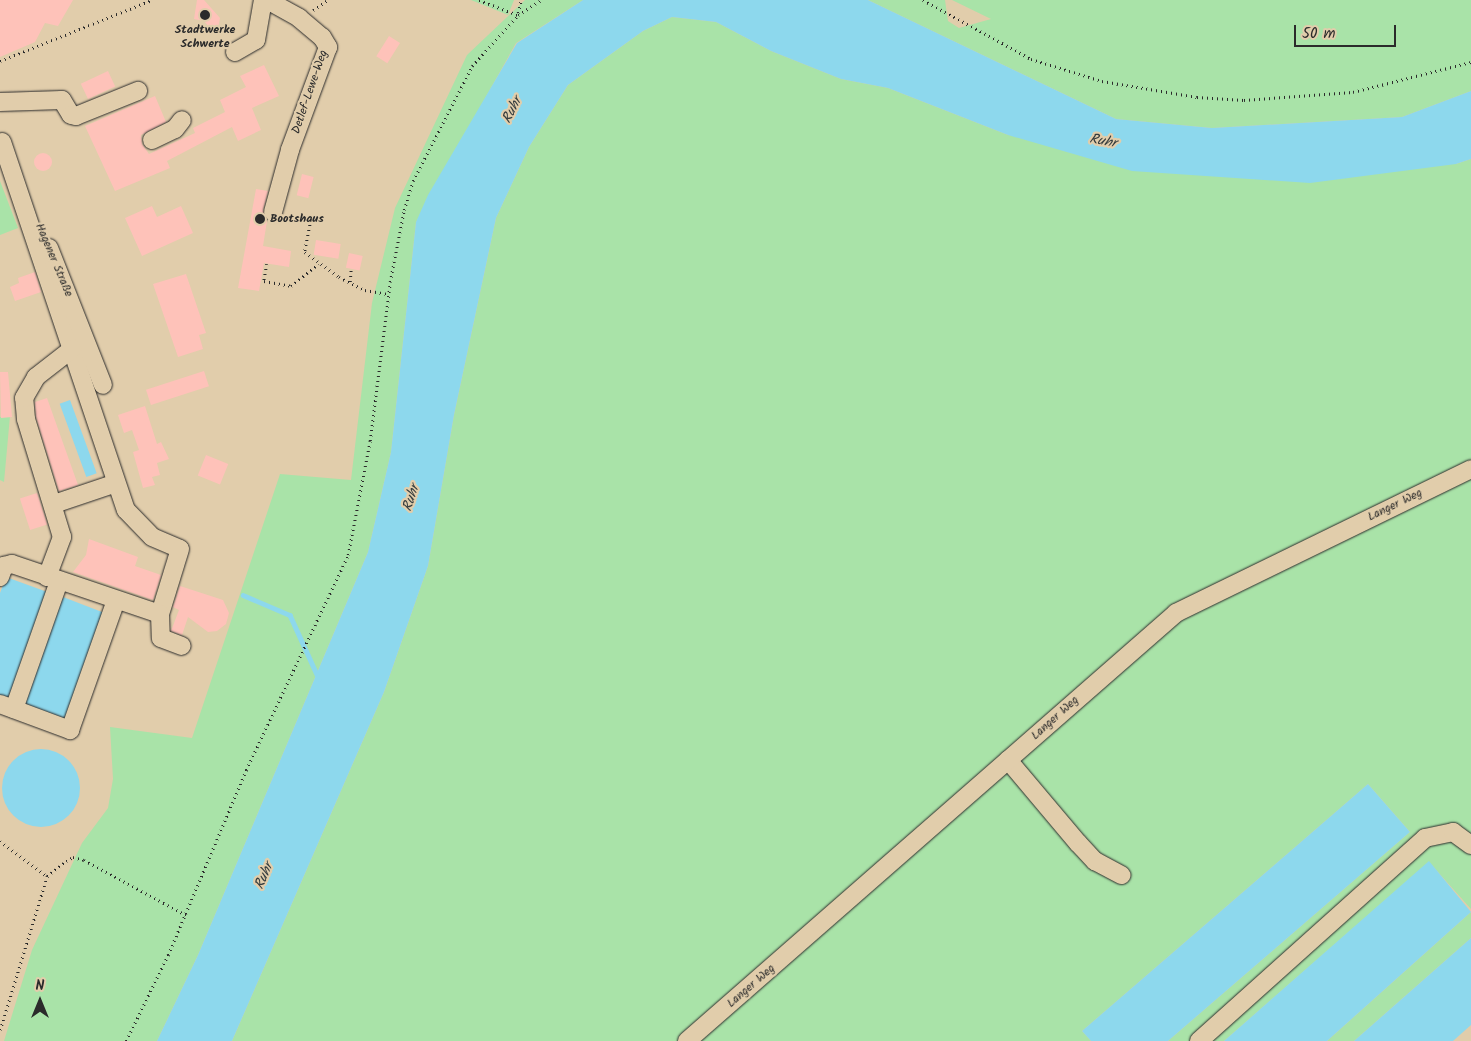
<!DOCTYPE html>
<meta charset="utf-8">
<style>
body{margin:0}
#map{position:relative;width:1471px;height:1041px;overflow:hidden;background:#e1cdab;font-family:Kalam,sans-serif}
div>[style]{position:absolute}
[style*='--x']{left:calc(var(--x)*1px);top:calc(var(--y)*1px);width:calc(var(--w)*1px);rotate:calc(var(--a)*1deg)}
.green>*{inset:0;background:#a9e3a8}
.water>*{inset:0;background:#8dd8ed;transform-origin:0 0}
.round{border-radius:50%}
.stream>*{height:4.5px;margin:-2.25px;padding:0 2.25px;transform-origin:2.25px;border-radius:2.25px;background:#8dd8ed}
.building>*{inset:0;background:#fec2b9;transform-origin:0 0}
.path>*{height:2.5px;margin-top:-1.25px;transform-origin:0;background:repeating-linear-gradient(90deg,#2b2b2b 0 1px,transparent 0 5px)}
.roads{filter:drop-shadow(0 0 1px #2b2b2b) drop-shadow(0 0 1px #2b2b2b)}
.minor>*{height:18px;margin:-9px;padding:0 9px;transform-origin:9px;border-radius:9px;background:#e1cdab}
.dots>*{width:14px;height:14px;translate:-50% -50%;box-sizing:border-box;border:2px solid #e1cdab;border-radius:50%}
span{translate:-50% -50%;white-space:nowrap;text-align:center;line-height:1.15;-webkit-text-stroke:4.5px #e1cdab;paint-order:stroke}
.poi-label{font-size:12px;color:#2b2b2b;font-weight:700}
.left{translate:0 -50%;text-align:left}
.street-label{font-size:12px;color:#2b2b2b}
.water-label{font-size:14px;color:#353c3e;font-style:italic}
.north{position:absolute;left:15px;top:976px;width:50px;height:50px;-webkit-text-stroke:4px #e1cdab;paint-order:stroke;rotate:0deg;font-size:14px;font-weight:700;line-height:20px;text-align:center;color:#2b2b2b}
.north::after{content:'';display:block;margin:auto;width:18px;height:22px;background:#2b2b2b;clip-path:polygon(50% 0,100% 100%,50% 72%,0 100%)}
.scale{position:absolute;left:1294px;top:25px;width:102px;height:22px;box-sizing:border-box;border:2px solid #2b2b2b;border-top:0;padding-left:6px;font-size:15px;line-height:18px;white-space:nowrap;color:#2b2b2b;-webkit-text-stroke:4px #e1cdab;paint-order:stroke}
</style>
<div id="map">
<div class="green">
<div style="clip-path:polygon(471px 0,514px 0,508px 15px)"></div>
<div style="clip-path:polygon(525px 0,583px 0,516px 43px,416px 222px,391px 452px,368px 552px,198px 955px,157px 1041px,4px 1041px,32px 950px,82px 843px,108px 808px,113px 779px,110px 727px,192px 738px,280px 474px,351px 480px,372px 303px,395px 208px,467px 55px)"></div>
<div style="clip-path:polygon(868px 0,945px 0,948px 21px,959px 28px,991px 19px,952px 0,1471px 0,1471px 91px,1402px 117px,1212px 128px,1116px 119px)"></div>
<div style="clip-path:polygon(672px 17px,716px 22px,771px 51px,841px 79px,888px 88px,1008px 135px,1456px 164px,1471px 159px,1471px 909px,1429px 862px,1224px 1041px,1168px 1041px,1410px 832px,1368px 784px,1082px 1031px,1091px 1041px,232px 1041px,384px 692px,428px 566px,454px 415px,496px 218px,529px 147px,568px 85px,643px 31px)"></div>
<div style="clip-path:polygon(0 181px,18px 228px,0 235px)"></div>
<div style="clip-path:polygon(10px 416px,4px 482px,0 480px,0 417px)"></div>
<div style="clip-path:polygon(1471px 912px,1471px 938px,1354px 1041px,1327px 1041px)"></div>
</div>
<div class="water">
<div style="clip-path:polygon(583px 0,868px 0,1116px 119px,1212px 128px,1402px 117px,1471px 91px,1471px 159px,1456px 164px,1310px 183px,1132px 171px,1008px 135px,888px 88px,841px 79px,771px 51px,716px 22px,672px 17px,643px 31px,568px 85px,529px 147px,496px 218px,454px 415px,428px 566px,384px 692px,232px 1041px,157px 1041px,198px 955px,368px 552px,391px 452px,416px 222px,428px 195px,517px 43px)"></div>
<div style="left:70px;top:400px;width:78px;height:11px;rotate:70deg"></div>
<div style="clip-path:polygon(6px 577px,50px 593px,10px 704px,0 701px,0 593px)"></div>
<div style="left:63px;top:597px;width:48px;height:119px;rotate:21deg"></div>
<div class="round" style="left:2px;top:749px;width:78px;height:78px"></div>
<div style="clip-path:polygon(1368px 784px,1410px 832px,1168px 1041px,1091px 1041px,1082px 1031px)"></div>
<div style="clip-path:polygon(1429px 861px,1471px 912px,1327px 1041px,1224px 1041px)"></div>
<div style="clip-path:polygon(1471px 938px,1471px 1025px,1453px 1041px,1354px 1041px)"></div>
</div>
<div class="stream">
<div style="--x:243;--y:595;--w:51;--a:23.1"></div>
<div style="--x:290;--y:615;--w:70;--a:65.6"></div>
</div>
<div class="building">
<div style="clip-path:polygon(0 0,73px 0,58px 26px,45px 23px,35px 42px,0 57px)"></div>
<div style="clip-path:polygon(197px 0,204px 0,220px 18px,218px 28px,212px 30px,204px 21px,194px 19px)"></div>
<div style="left:389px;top:36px;width:13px;height:24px;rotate:32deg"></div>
<div style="clip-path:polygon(264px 65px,279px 96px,252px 108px,261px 130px,238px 141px,232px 127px,167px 161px,170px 168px,115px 191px,85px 126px,155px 96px,166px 122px,141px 135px,142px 144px,149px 154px,195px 133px,193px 128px,225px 112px,220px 100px,246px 87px,240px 76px)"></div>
<div style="left:108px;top:71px;width:17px;height:30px;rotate:65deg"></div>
<div class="round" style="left:34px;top:153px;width:18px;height:18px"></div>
<div style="left:302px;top:174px;width:12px;height:22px;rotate:14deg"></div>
<div style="clip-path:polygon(256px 189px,268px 191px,263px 210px,267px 221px,263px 246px,291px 251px,289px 267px,264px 263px,259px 291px,238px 288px)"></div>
<div style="clip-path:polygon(152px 206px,157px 217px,181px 206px,193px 233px,142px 256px,125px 218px)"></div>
<div style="left:316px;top:240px;width:25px;height:15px;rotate:9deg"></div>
<div style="left:349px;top:253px;width:14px;height:15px;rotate:12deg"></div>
<div style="clip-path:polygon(35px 272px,41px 292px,15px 301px,10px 287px,19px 283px,18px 278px)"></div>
<div style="clip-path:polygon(186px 274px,206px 333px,199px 335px,203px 349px,178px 357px,153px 284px)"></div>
<div style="left:204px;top:371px;width:16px;height:61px;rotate:72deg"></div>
<div style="clip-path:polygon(0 372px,8px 372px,12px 417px,1px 418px)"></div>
<div style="clip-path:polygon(47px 398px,78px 485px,59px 491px,36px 417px,35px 402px)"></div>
<div style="clip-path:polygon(145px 406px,157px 444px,161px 442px,169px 459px,157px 463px,160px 475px,152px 477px,155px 485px,143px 488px,133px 452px,139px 450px,132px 430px,124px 433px,118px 415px)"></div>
<div style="left:206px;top:455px;width:24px;height:22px;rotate:22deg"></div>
<div style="left:37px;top:493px;width:33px;height:18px;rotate:72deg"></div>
<div style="clip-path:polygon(89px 539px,138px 557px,135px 566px,161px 575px,153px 600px,73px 572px,86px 555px)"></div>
<div style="clip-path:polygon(180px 586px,223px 600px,229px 613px,226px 624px,217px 631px,208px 632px,188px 617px,182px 635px,171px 631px,179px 610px,173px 607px)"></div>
</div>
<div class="path">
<div style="--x:479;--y:0;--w:42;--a:21"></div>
<div style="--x:923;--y:0;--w:123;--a:28.6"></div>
<div style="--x:1031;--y:59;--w:74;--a:17.2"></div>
<div style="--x:1102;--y:81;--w:96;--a:9.6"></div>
<div style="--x:1197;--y:97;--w:47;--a:3.7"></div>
<div style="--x:1244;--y:100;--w:109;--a:-4.2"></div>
<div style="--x:1353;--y:92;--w:122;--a:-14.3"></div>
<div style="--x:313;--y:10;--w:18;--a:-34"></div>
<div style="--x:518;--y:13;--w:13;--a:-77"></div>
<div style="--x:0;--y:61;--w:164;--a:-21.9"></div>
<div style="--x:311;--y:220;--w:33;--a:101"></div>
<div style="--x:305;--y:252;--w:42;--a:36.3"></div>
<div style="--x:339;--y:277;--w:29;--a:27"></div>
<div style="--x:365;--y:290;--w:23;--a:10"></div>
<div style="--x:267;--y:264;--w:17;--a:100"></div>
<div style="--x:264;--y:281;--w:27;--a:10"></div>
<div style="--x:291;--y:286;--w:35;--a:-39"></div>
<div style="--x:350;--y:282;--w:13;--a:-86"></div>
<div style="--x:0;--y:841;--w:59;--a:36.7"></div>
<div style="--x:0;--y:1030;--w:161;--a:-73"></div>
<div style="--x:47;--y:876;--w:24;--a:-38"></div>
<div style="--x:66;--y:861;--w:8;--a:-30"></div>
<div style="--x:73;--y:857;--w:11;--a:15"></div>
<div style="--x:84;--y:860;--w:116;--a:28.3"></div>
<div style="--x:126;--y:1041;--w:96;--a:-64"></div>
<div style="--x:168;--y:955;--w:201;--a:-67.1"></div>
<div style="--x:246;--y:770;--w:238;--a:-64.6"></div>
<div style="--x:348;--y:555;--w:116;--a:-79.1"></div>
<div style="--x:370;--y:441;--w:160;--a:-82.8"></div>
<div style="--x:390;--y:282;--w:73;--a:-79"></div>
<div style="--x:404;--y:210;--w:30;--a:-73"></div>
<div style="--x:413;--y:181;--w:129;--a:-62.8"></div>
<div style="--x:472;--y:66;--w:69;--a:-48"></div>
<div style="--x:518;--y:15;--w:27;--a:-33"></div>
</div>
<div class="roads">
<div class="minor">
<div style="--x:267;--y:0;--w:37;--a:29"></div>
<div style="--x:299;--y:18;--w:30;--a:40"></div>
<div style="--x:322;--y:37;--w:12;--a:59"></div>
<div style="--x:328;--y:47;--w:110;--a:110.3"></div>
<div style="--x:290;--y:150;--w:64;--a:105.3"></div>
<div style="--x:235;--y:52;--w:24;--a:-30"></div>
<div style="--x:256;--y:40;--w:41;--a:-80.1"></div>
<div style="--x:0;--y:102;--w:62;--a:-1.8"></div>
<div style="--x:62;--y:100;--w:17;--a:59"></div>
<div style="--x:71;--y:115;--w:5;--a:11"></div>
<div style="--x:76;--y:116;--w:67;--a:-22"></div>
<div style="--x:152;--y:140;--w:25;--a:-26"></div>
<div style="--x:175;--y:129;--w:11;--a:-52"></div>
<div style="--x:2;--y:142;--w:388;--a:71.4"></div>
<div style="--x:126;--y:510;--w:37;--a:46"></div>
<div style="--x:152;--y:537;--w:30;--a:23"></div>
<div style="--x:180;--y:549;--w:68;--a:107.1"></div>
<div style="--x:160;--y:614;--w:24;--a:88"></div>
<div style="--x:161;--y:638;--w:22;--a:21"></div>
<div style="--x:49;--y:248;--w:147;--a:68.5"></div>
<div style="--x:54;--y:504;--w:65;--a:-18.7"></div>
<div style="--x:0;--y:577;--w:12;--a:-70"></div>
<div style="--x:4;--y:566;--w:8;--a:-14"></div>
<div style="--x:12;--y:564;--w:156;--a:18.7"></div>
<div style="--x:47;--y:577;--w:43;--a:-69.4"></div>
<div style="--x:62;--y:537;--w:123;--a:-107"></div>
<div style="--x:26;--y:419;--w:21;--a:-95"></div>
<div style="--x:24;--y:398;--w:24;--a:-60"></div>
<div style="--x:36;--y:377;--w:46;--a:-37.9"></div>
<div style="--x:0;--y:704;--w:75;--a:20.4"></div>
<div style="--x:70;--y:730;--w:138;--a:-70.5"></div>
<div style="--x:14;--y:709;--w:136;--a:-70.6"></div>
<div style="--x:1008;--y:760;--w:109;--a:49.9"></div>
<div style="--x:1078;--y:843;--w:25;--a:47"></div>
<div style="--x:1095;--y:861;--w:30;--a:28"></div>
<div style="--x:687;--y:1041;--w:650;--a:-41.19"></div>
<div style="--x:1176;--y:613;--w:328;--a:-26"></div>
<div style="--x:1199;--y:1041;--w:304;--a:-41.9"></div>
<div style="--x:1425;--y:838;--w:29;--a:-12"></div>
<div style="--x:1453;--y:832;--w:22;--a:36"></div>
</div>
</div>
<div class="dots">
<div style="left:205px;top:15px;background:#2b2b2b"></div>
<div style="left:260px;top:219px;background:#2b2b2b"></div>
</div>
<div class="poi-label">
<span style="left:205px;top:37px">Stadtwerke<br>Schwerte</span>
<span class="left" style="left:270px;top:219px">Bootshaus</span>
</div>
<div class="street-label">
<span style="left:310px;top:92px;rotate:-71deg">Detlef-Lewe-Weg</span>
<span style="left:54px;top:260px;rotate:67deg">Hagener Straße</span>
<span style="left:1395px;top:505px;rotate:-26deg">Langer Weg</span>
<span style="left:1055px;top:718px;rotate:-42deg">Langer Weg</span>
<span style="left:751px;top:986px;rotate:-41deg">Langer Weg</span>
</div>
<div class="water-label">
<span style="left:512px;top:110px;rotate:-64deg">Ruhr</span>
<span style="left:1103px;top:141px;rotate:10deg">Ruhr</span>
<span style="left:411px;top:498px;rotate:-73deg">Ruhr</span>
<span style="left:264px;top:876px;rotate:-67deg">Ruhr</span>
</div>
<div class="north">N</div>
<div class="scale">50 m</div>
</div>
